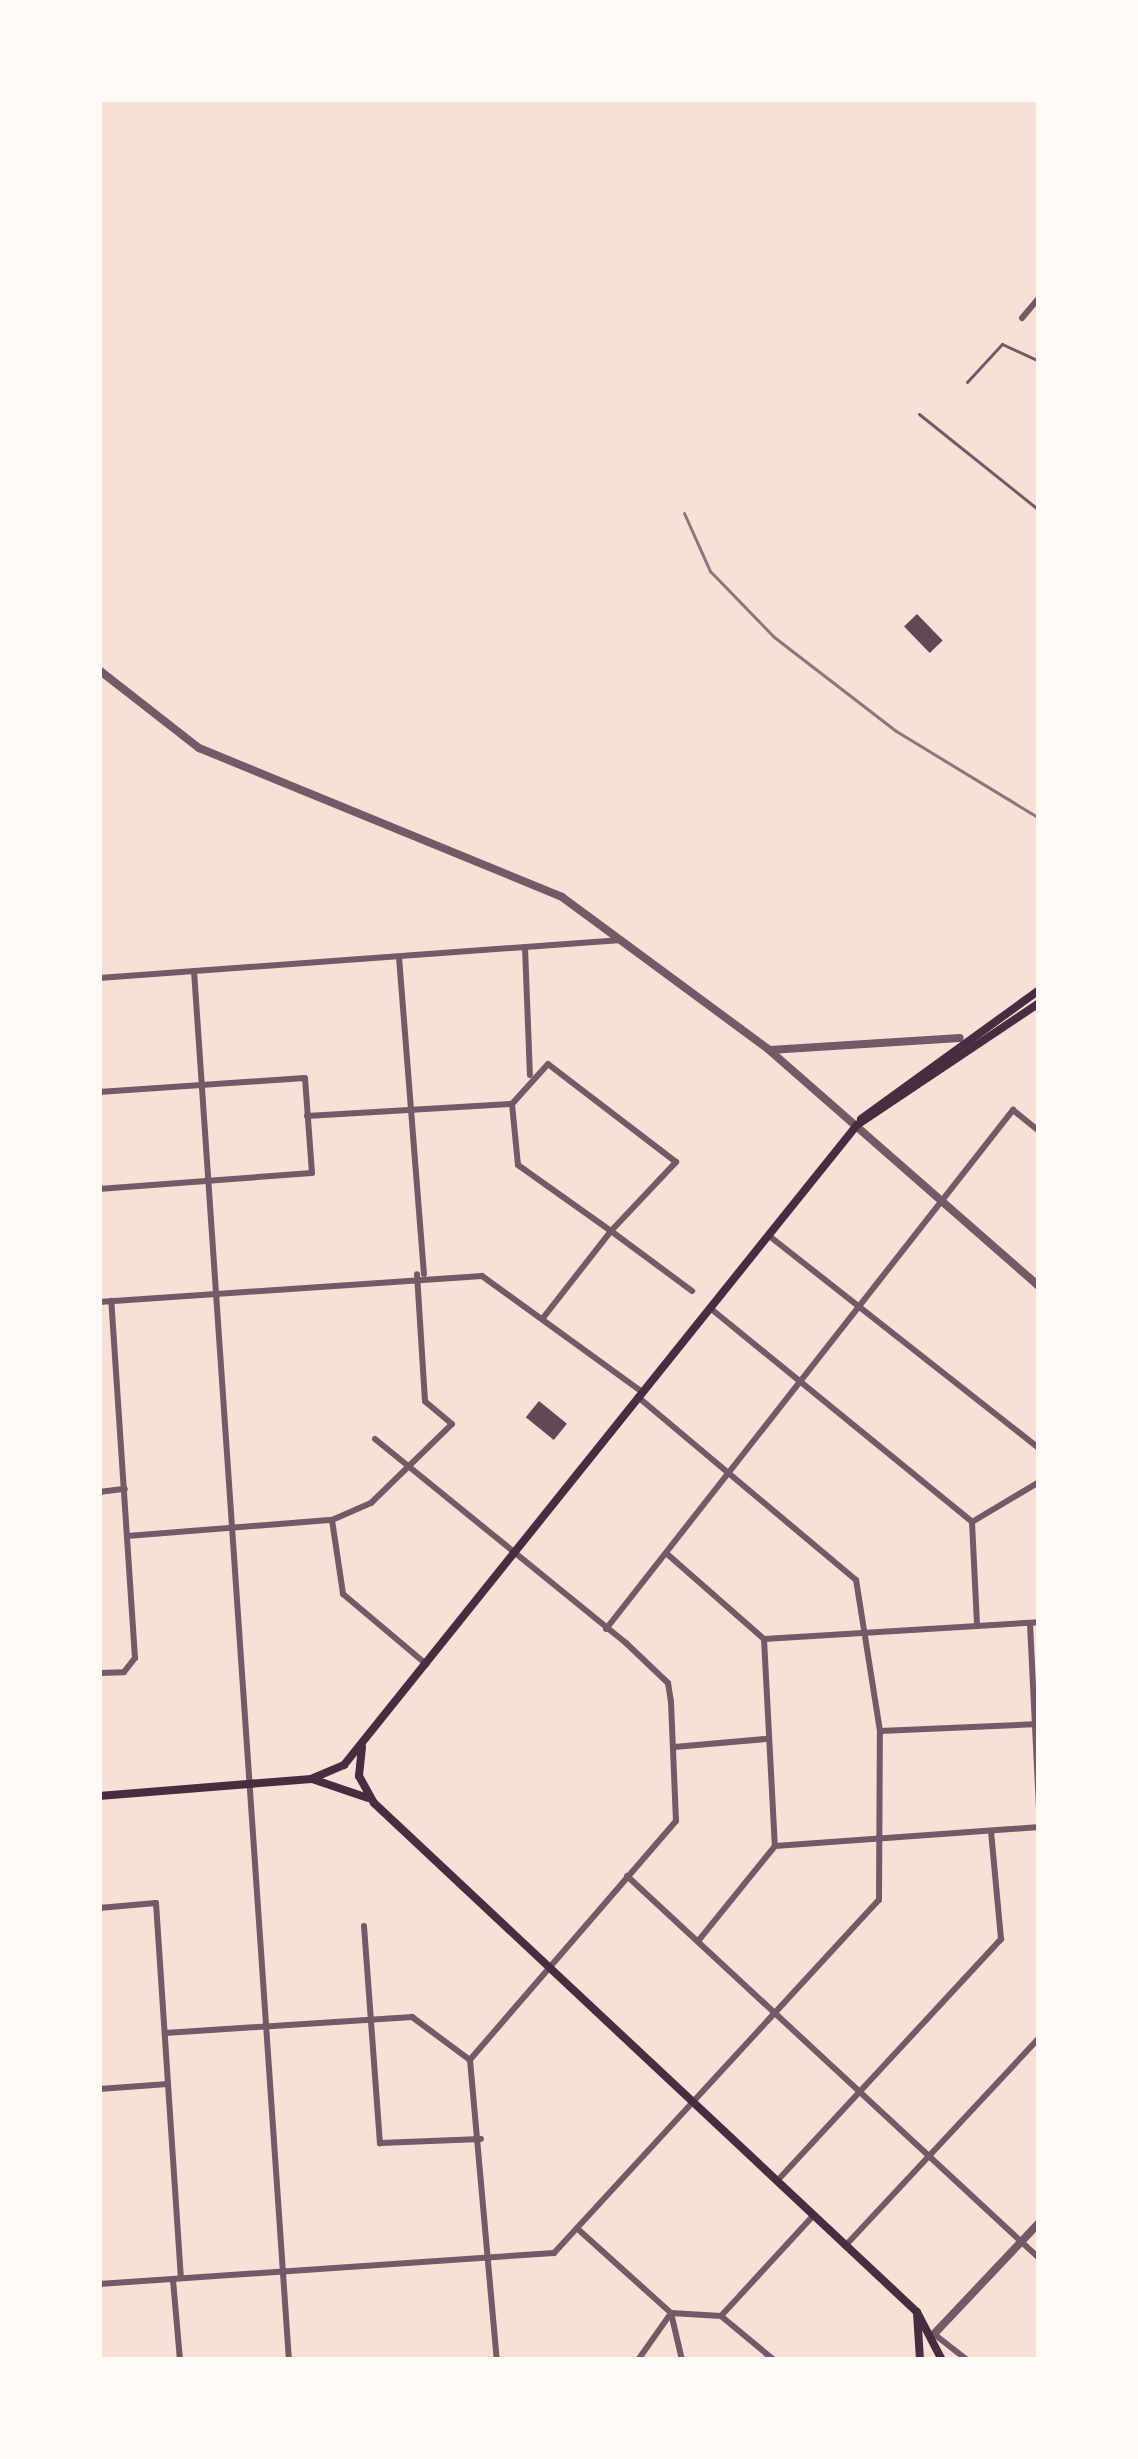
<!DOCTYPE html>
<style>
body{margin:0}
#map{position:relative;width:1138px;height:2459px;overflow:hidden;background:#f7e1d7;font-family:Ubuntu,sans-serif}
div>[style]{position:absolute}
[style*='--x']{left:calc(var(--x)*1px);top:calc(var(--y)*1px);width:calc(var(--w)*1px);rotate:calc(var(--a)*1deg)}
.building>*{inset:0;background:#644757;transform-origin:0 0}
.service>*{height:3px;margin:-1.5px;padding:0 1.5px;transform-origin:1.5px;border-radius:1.5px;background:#755966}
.minor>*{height:6px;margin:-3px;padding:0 3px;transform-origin:3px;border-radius:3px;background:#755966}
.tertiary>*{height:8px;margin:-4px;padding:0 4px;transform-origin:4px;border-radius:4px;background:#755966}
.secondary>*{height:8px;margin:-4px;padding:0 4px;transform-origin:4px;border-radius:4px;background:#4a2c40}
.rail>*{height:3px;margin:-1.5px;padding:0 1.5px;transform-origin:1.5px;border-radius:1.5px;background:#8f747c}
span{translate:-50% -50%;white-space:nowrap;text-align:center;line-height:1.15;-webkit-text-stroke:9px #fffaf5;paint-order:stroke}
.frame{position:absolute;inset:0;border:102px solid #fffaf5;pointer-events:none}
</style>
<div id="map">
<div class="building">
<div style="left:917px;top:614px;width:37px;height:18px;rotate:46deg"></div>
<div style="left:539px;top:1401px;width:36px;height:21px;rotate:39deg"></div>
</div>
<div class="service">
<div style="--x:967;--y:382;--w:52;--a:-47.4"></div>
<div style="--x:1002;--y:344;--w:41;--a:24.7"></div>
<div style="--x:919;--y:414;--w:154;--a:38.7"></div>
</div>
<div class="minor">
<div style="--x:1022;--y:318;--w:26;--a:-50"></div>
<div style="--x:525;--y:947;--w:128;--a:87.8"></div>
<div style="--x:399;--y:957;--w:318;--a:85.5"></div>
<div style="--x:194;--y:971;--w:1392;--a:86.09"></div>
<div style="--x:99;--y:978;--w:524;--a:-4.16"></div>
<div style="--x:99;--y:1092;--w:206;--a:-3.9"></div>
<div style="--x:305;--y:1078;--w:95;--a:85.8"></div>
<div style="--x:312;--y:1173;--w:214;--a:175.7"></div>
<div style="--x:307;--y:1116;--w:205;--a:-3.4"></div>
<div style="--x:768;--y:1235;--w:345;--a:38.2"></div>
<div style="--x:99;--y:1302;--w:384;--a:-3.9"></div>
<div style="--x:482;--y:1276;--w:198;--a:35.9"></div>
<div style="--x:710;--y:1308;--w:338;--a:39.2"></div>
<div style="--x:972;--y:1522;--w:103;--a:87.2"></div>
<div style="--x:543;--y:1318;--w:110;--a:-52"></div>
<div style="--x:611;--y:1231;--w:95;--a:-46.7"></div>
<div style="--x:676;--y:1162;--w:161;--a:-142.6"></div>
<div style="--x:548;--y:1064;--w:54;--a:132"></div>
<div style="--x:512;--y:1104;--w:61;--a:84.4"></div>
<div style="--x:518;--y:1165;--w:114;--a:35.4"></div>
<div style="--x:611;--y:1231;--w:101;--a:36.5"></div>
<div style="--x:375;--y:1439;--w:323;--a:39.1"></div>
<div style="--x:626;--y:1643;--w:58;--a:43.6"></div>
<div style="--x:668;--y:1683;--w:19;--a:81"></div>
<div style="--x:671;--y:1702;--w:119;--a:87.6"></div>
<div style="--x:676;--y:1821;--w:316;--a:130.8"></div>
<div style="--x:99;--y:1492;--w:26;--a:-7"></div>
<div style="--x:332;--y:1520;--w:43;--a:-23.6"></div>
<div style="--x:371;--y:1503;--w:113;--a:-44.3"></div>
<div style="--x:452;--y:1424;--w:35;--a:-140"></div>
<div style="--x:425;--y:1401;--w:127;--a:-93.6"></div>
<div style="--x:332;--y:1520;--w:75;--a:81.5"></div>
<div style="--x:343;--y:1594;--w:109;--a:40.1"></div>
<div style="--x:972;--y:1522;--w:78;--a:-30.8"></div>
<div style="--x:127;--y:1536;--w:206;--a:-4.5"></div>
<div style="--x:666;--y:1553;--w:130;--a:41.3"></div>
<div style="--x:764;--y:1639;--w:207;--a:87"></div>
<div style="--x:775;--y:1846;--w:121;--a:129"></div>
<div style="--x:1030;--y:1624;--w:182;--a:87.2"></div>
<div style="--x:606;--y:1629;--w:660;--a:-51.9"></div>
<div style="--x:1013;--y:1110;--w:33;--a:39"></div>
<div style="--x:764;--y:1639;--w:276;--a:-3.5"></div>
<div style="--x:99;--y:1673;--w:25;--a:-2"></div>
<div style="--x:124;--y:1672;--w:18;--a:-52"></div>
<div style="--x:135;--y:1658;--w:358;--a:-93.8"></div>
<div style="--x:880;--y:1731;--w:159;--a:-2.5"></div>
<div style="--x:674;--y:1747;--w:92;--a:-5"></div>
<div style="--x:775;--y:1846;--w:265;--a:-4.1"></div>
<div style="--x:627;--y:1876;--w:562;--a:42.84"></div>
<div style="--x:99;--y:1908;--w:57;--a:-5"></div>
<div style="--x:156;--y:1903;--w:376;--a:86.2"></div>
<div style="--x:364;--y:1926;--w:218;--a:85.8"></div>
<div style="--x:380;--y:2143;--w:101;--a:-2.3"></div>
<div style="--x:165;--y:2033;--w:248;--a:-3.7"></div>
<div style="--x:412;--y:2017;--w:72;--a:36.6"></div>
<div style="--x:470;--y:2060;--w:301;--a:84.9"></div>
<div style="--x:99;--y:2089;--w:69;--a:-4.1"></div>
<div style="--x:777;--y:2181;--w:330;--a:-47.2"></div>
<div style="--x:1001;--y:1939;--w:108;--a:-95.3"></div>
<div style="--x:580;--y:2231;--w:122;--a:42"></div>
<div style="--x:671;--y:2313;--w:48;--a:76.8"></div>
<div style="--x:846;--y:2245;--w:283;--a:-47"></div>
<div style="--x:173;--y:2280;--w:80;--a:85"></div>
<div style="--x:99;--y:2284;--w:456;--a:-3.9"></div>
<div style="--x:554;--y:2253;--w:480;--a:-47.4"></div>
<div style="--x:879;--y:1900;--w:169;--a:-89.7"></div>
<div style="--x:880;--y:1731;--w:153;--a:-99"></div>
<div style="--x:856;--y:1580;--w:285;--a:-140"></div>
<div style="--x:671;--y:2313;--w:50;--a:3.4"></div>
<div style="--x:721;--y:2316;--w:137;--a:-47.4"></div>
<div style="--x:721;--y:2316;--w:69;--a:39.7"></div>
<div style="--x:934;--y:2334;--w:42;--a:38.2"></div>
<div style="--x:638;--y:2360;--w:57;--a:-54.9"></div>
</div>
<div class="tertiary">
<div style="--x:99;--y:670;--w:127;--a:38"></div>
<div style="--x:199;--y:748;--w:392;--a:22.3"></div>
<div style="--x:562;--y:897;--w:256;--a:36.4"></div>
<div style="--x:768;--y:1049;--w:360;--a:41.2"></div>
<div style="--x:770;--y:1050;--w:190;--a:-3.6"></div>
<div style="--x:934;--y:2334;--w:153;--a:-46.6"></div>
</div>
<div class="secondary">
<div style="--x:861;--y:1119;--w:220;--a:-35.9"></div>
<div style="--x:362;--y:1747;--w:29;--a:96"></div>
<div style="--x:359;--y:1776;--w:31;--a:61"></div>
<div style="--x:374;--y:1803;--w:744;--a:43.15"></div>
<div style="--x:917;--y:2312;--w:54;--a:62.5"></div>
<div style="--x:315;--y:1780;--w:56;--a:18.8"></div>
<div style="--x:99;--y:1796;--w:213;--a:-4.6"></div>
<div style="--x:311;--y:1779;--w:36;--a:-23"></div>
<div style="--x:344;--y:1765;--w:820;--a:-51.29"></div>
<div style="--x:857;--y:1125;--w:219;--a:-33.8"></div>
<div style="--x:917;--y:2313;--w:47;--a:86.3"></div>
</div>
<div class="rail">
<div style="--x:684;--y:513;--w:64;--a:65.9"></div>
<div style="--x:710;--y:571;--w:92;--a:45.9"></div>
<div style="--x:774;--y:637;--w:154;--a:37.6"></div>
<div style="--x:896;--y:731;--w:167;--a:31.3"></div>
</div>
<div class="frame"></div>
</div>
